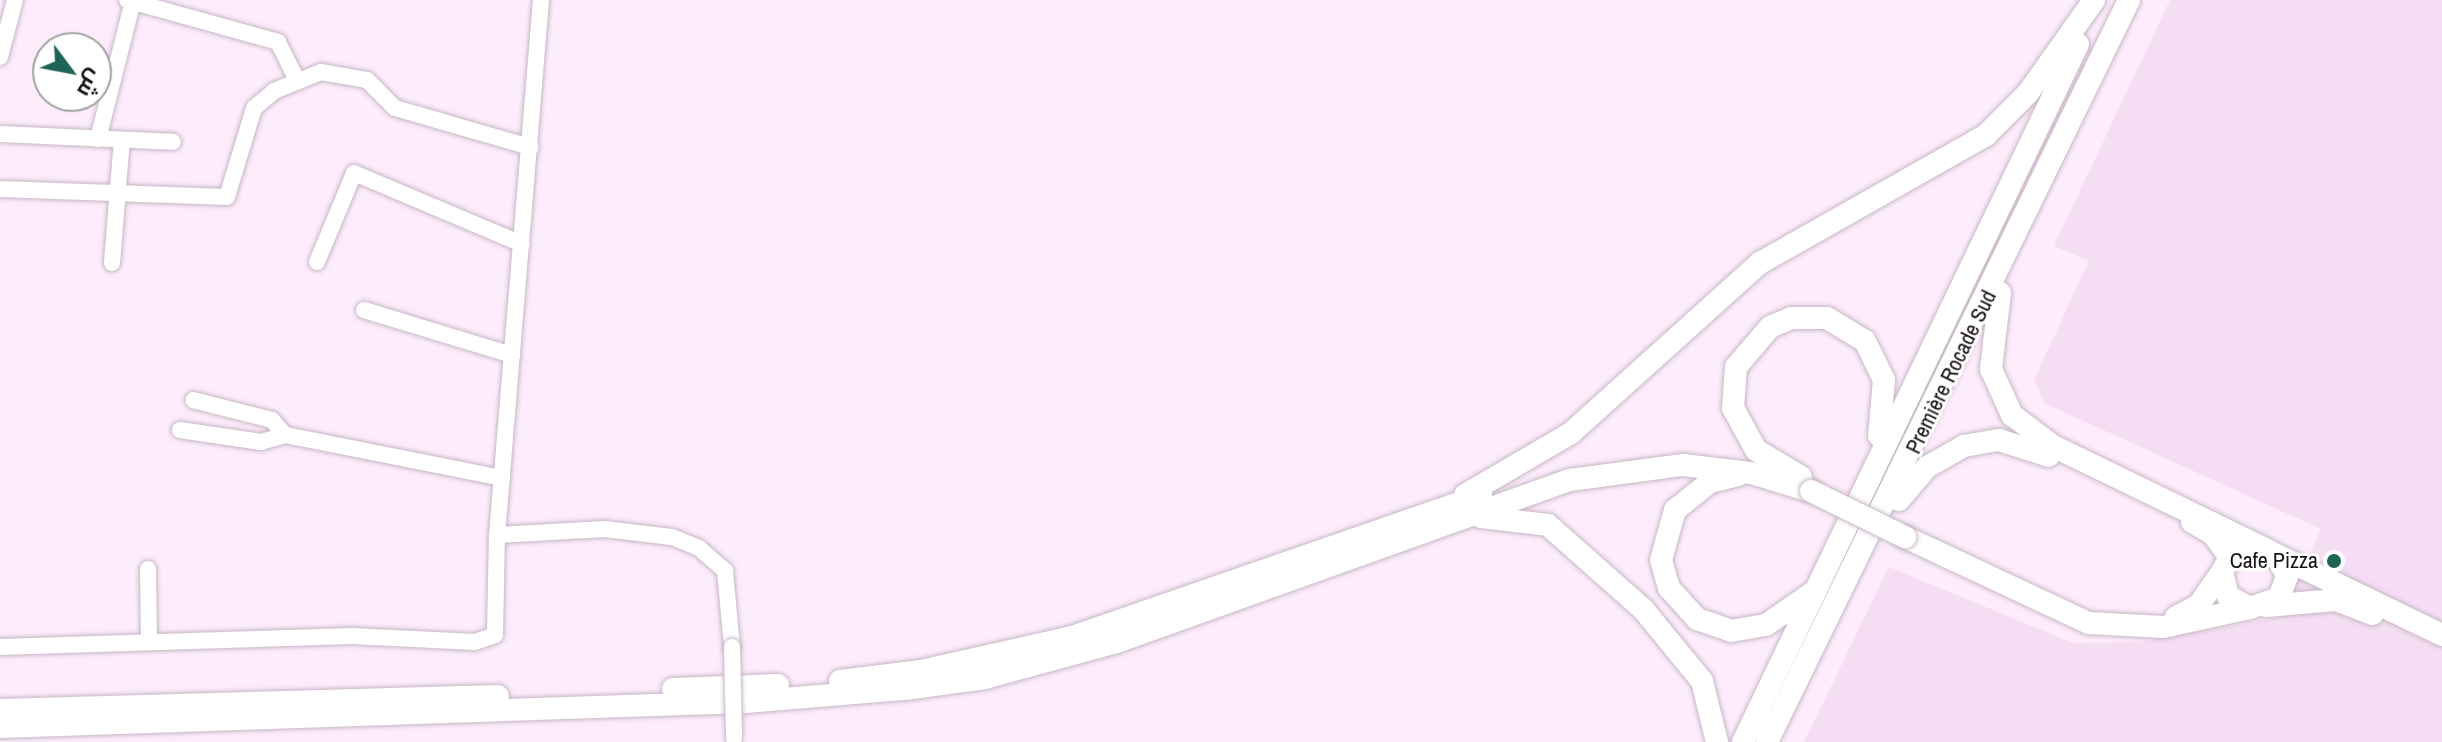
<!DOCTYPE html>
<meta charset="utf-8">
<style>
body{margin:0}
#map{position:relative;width:2442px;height:742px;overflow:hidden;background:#fdecfb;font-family:"Archivo Narrow",Cairo,sans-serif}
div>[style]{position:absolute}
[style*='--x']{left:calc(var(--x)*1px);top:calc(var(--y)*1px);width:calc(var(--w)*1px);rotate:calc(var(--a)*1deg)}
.built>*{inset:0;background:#f5def3}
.roads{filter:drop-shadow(0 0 2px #c7b7c6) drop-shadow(0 0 2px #c7b7c6)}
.minor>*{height:16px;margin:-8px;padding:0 8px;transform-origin:8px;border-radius:8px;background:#fff}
.highway>*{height:22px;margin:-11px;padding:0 11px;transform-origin:11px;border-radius:11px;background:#fff}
.bridges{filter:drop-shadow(0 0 2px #c7b7c6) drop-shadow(0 0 2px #c7b7c6)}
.minor-bridge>*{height:16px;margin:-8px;padding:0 8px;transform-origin:8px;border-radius:8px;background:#fff}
.highway-bridge>*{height:22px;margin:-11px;padding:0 11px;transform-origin:11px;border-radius:11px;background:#fff}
.dots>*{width:22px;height:22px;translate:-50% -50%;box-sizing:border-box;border:4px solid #fff;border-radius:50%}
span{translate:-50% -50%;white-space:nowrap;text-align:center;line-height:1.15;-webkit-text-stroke:6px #fff;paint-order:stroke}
.street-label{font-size:22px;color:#191318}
.poi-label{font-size:22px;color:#191318}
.right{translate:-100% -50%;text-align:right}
.north{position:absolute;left:32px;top:32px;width:80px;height:80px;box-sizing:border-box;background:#fff;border:2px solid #a3a1a3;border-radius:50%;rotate:122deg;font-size:22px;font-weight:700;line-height:32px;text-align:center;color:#191318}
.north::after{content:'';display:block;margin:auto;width:28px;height:36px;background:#1e6457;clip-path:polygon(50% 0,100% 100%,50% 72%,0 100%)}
</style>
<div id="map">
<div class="built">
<div style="clip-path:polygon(2170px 0,2442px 0,2442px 742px,1804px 742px,1889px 567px,2073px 643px,2141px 642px,2280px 617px,2321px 529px,2044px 403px,2034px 380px,2089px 261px,2054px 246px)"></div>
</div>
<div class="roads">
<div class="minor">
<div style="--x:127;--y:0;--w:157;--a:15.5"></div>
<div style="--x:278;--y:42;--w:42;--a:63.4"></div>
<div style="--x:0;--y:57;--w:59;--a:-75.3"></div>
<div style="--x:0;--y:134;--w:173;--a:2.6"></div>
<div style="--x:98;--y:139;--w:142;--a:-75.8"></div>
<div style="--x:0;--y:189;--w:227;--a:2"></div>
<div style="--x:227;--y:197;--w:93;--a:-73.1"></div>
<div style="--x:254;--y:108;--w:26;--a:-40"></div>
<div style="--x:274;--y:91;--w:51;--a:-22"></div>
<div style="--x:321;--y:72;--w:47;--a:9.9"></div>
<div style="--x:367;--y:80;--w:40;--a:45"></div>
<div style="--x:395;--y:108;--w:141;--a:16.1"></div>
<div style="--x:317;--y:262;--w:96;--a:-67.4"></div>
<div style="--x:354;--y:173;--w:182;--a:22.9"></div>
<div style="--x:112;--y:263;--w:123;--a:-85.4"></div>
<div style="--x:364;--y:310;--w:155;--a:16.9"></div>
<div style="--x:180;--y:430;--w:82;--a:8.4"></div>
<div style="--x:261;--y:442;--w:25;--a:-16"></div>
<div style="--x:285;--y:435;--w:20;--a:-131"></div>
<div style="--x:272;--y:420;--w:81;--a:-165.8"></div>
<div style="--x:285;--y:435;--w:221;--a:11.2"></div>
<div style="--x:497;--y:535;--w:108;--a:-3.2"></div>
<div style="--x:605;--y:529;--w:67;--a:6.8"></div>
<div style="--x:672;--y:537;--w:29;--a:22"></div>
<div style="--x:699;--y:548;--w:35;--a:41"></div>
<div style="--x:725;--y:571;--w:76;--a:84.7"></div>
<div style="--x:148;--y:569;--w:73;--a:89.2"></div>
<div style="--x:0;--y:647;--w:352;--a:-1.8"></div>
<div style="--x:352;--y:636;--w:123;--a:2.8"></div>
<div style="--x:475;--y:642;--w:21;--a:-19"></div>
<div style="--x:495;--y:635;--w:100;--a:-88.9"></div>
<div style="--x:497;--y:535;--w:537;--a:-85.3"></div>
</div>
<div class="highway">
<div style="--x:2000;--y:293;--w:77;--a:96.8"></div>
<div style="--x:1991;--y:369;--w:51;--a:65.5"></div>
<div style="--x:2012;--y:415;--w:51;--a:37.1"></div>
<div style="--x:2053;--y:446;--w:238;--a:25.9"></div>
<div style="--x:1738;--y:475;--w:29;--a:166"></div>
<div style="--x:1710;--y:482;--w:45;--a:141.3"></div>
<div style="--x:1675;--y:510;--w:52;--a:105.6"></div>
<div style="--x:1661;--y:560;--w:29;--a:74"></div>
<div style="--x:1669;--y:588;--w:42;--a:47.9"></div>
<div style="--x:1697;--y:619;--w:36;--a:19"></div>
<div style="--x:1731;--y:631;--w:36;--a:-10"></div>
<div style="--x:1766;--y:625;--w:56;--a:-34.8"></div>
<div style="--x:1801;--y:477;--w:52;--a:-149"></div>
<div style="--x:1756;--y:450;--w:48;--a:-118.7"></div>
<div style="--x:1733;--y:408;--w:41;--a:-85.8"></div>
<div style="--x:1736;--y:367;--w:52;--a:-49.6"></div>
<div style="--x:1770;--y:327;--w:23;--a:-23"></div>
<div style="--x:1791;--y:318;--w:36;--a:0"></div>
<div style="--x:1827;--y:318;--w:44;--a:31.2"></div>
<div style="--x:1865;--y:341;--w:43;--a:64"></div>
<div style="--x:1884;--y:380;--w:56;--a:95.1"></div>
<div style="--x:1465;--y:495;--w:123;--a:-30.3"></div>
<div style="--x:1571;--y:433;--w:254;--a:-42"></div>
<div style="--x:1760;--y:263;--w:260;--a:-29.5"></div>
<div style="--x:1986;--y:135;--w:59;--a:-45"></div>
<div style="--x:2028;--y:93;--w:114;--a:-54.6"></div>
<div style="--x:1899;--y:500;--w:43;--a:-49.7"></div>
<div style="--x:1927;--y:467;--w:43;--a:-29.6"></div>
<div style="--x:1964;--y:446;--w:36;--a:-10"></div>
<div style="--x:1999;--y:440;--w:52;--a:17.7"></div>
<div style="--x:1481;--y:517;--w:67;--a:6.8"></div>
<div style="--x:1548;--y:525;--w:127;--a:41.5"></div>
<div style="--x:1643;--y:609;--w:93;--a:50.7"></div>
<div style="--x:1702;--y:681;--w:63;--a:76.2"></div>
<div style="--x:2192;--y:522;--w:24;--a:30"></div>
<div style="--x:2213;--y:534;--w:29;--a:54"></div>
<div style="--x:1905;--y:537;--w:203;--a:25.1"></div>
<div style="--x:2089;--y:623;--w:74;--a:3.1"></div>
<div style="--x:2163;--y:627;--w:89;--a:-12.3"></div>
<div style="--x:2276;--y:555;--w:24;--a:62"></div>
<div style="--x:2287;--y:576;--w:23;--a:110"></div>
<div style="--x:2279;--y:598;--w:31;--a:161"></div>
<div style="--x:2250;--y:608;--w:25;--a:-151"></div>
<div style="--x:2228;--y:596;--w:25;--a:-104"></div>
<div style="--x:2222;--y:572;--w:17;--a:-62"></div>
<div style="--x:2230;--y:557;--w:32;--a:-18"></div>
<div style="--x:2260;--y:547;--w:202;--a:25.8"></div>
<div style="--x:2266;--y:606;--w:70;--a:-4.9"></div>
<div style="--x:2336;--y:600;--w:39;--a:21"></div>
<div style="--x:2176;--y:617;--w:25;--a:-27"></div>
<div style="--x:2198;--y:606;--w:42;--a:-54.8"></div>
<div style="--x:840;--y:681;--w:82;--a:-7"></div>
<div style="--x:921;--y:671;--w:155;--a:-12.7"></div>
<div style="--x:1072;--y:637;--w:433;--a:-19.1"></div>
<div style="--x:673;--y:689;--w:105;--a:-2.2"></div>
<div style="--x:0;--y:710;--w:498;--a:-1.6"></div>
<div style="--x:0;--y:727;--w:746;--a:-1.92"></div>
<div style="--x:746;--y:702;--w:160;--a:-4.7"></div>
<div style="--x:905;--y:689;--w:81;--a:-7.8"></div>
<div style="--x:985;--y:678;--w:137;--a:-15.3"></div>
<div style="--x:1117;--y:642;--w:481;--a:-19.7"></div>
<div style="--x:1570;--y:480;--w:114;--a:-7.6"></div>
<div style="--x:1683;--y:465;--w:68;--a:6.7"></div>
<div style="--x:1751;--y:473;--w:63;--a:16.7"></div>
<div style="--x:1743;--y:742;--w:774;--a:-64.36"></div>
<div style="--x:1767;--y:742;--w:826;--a:-63.99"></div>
</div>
</div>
<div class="bridges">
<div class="minor-bridge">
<div style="--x:732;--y:647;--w:91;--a:88.7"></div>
</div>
<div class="highway-bridge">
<div style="--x:1811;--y:491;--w:105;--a:26.1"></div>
</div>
</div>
<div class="dots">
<div style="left:2334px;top:561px;background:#1e6457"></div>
</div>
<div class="street-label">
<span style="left:1951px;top:372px;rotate:-64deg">Première Rocade Sud</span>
</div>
<div class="poi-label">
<span class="right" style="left:2318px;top:561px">Cafe Pizza</span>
</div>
<div class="north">ش</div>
</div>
